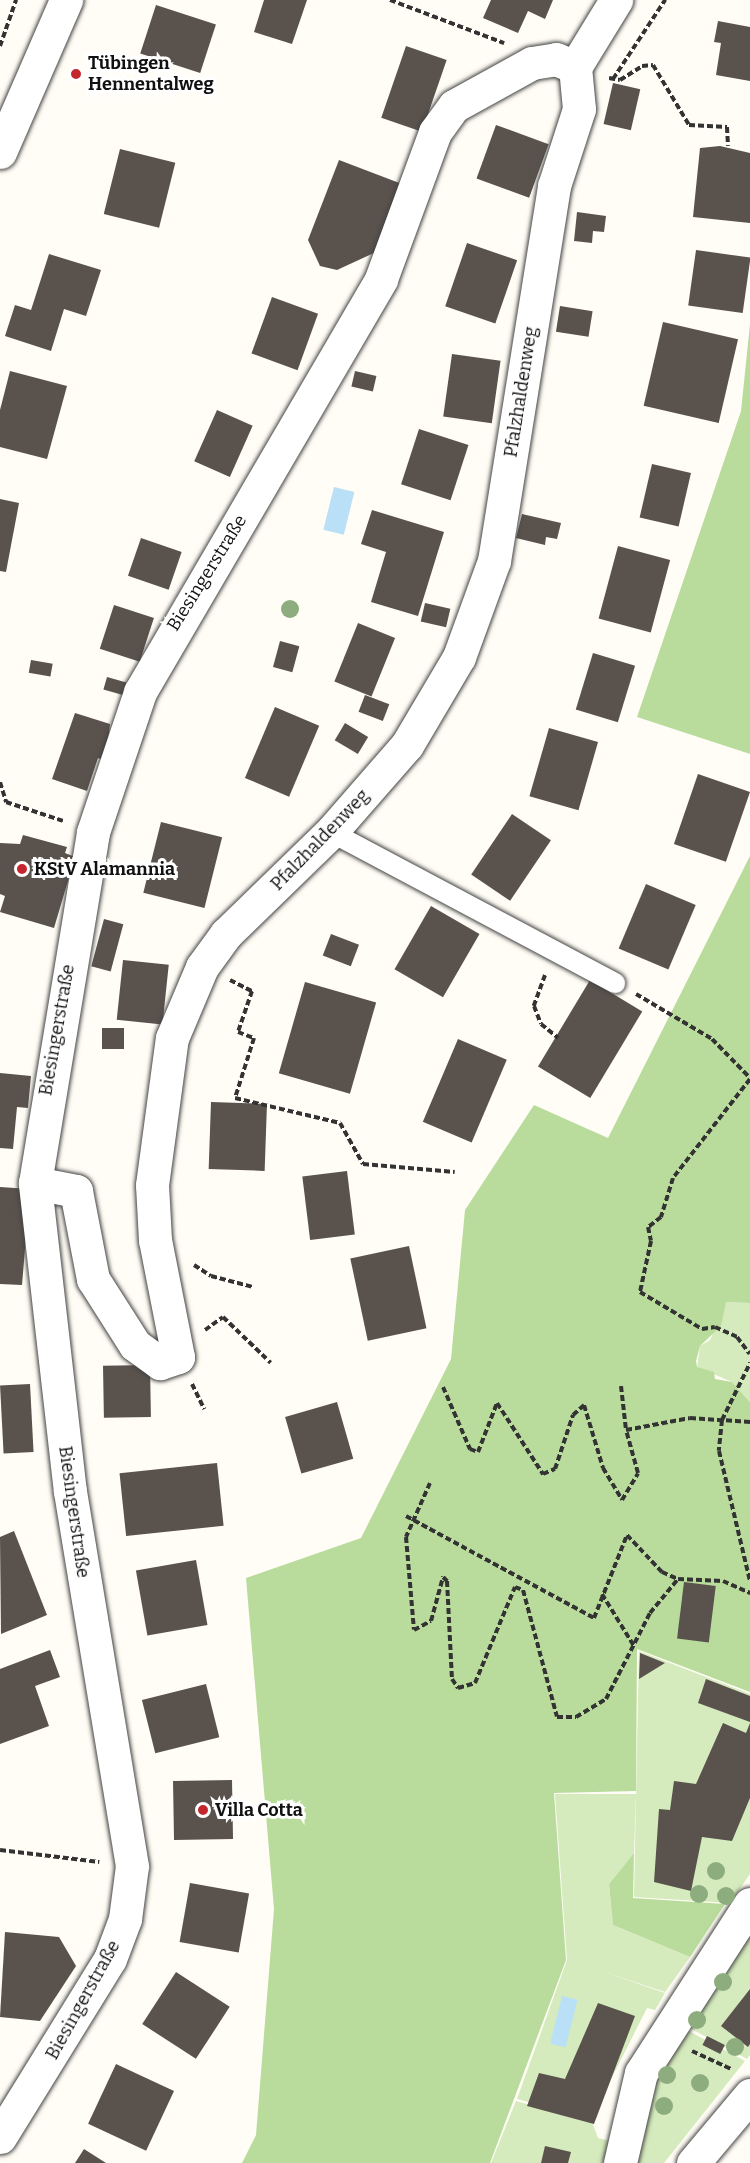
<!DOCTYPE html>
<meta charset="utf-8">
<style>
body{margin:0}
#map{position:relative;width:750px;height:2163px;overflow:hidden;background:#fffdf5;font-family:Bitter,serif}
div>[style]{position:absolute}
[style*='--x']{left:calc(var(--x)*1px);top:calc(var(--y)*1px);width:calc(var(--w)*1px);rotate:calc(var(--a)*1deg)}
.green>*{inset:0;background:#d5ebbd}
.forest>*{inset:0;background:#b9dc9c}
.water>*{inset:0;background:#b9e0f7;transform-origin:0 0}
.building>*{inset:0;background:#5a524d;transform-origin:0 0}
.path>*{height:4px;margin-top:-2px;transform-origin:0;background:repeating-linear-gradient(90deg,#333 0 6px,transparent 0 9px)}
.roads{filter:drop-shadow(0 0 2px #444) drop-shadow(0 0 2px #444)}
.service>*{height:20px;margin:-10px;padding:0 10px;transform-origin:10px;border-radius:10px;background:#fff}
.minor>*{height:33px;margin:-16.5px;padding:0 16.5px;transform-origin:16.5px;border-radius:16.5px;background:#fff}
.trees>*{width:18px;height:18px;margin:-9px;border-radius:50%;background:#8dad7f}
.dots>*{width:16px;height:16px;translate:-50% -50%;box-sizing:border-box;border:3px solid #fff;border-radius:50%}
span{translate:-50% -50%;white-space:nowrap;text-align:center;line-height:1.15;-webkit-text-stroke:6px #fff;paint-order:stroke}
.poi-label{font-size:18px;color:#111;font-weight:700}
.left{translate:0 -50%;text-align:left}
.street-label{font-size:18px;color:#111}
</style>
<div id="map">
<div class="green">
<div style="clip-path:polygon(726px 1302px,750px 1303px,750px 1402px,732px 1382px,697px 1367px,700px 1346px,710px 1340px)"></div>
<div style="clip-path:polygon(639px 1651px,750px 1694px,750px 1874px,730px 1903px,634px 1897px)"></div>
<div style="clip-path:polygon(555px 1794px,636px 1794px,634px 1853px,609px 1884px,613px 1925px,690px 1957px,665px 1992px,604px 1972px,665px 1993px,655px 2010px,647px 2008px,591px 2119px,517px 2099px,567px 1960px)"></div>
<div style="clip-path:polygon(750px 1935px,750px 2055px,747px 2059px,686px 2026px)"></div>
<div style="clip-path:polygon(685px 2029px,745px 2061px,664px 2163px,637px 2163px,648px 2092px)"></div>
<div style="clip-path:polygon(516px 2101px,592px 2122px,598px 2138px,619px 2143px,616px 2163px,491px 2163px)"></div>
</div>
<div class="forest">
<div style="clip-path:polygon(750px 324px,750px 754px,637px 717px,741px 411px)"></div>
<div style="clip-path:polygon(750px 856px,750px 1303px,726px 1302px,721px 1326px,700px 1346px,696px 1361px,697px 1367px,714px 1372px,715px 1379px,732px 1382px,750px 1402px,750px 1692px,637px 1649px,636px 1791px,554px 1793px,566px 1960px,490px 2163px,242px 2163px,256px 2135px,274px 1909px,246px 1578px,361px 1538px,451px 1359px,465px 1210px,534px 1105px,608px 1138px)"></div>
<div style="clip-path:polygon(634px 1853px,633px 1898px,725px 1904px,690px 1957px,613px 1925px,609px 1884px)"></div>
</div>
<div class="water">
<div style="left:334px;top:487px;width:21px;height:44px;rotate:14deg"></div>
<div style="left:562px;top:1996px;width:16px;height:49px;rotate:14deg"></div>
</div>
<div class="building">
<div style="clip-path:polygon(264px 0,307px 0,292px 44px,254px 32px)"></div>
<div style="clip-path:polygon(491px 0,553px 0,545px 19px,528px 11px,518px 33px,483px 18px)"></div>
<div style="left:156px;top:5px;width:63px;height:51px;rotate:18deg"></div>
<div style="clip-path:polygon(718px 21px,750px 27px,750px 81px,716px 75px,721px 43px,714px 42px)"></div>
<div style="left:406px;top:46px;width:43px;height:76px;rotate:19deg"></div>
<div style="left:613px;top:83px;width:28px;height:42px;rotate:13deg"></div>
<div style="left:496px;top:125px;width:56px;height:57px;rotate:20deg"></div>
<div style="clip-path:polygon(720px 146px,750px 153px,750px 223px,693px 217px,700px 148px)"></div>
<div style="left:120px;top:149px;width:57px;height:67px;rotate:14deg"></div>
<div style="clip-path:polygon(339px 160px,402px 184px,376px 252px,337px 270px,320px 266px,308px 240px)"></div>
<div style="clip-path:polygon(577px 212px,606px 216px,604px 232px,593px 231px,592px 243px,574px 241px)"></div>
<div style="left:467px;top:243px;width:53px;height:67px;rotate:19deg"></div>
<div style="left:696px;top:250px;width:55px;height:56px;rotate:8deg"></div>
<div style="clip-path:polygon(49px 254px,101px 270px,86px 316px,64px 309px,51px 351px,5px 336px,15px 305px,31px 310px)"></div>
<div style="left:272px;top:297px;width:49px;height:60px;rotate:20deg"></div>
<div style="left:560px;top:306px;width:33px;height:26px;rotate:9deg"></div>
<div style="left:663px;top:322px;width:77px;height:86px;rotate:13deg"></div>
<div style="left:452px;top:354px;width:49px;height:63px;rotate:8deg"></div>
<div style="clip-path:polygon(10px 371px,67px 386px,47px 459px,0 447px,0 410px)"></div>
<div style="left:355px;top:371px;width:22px;height:16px;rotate:13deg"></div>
<div style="left:217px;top:410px;width:39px;height:56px;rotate:24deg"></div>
<div style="left:419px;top:429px;width:52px;height:58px;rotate:18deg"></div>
<div style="left:652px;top:464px;width:40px;height:55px;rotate:13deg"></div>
<div style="clip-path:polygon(0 499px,19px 503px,6px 572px,0 571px)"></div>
<div style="clip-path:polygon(372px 510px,444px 532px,418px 616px,371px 602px,386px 552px,361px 544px)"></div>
<div style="clip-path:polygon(522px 514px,561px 523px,557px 539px,546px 537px,545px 545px,516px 538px)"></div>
<div style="left:141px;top:538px;width:43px;height:40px;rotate:19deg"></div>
<div style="left:618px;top:546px;width:54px;height:75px;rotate:15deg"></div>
<div style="left:425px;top:603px;width:26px;height:19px;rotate:13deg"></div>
<div style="left:114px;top:605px;width:42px;height:46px;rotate:18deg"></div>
<div style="left:358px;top:623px;width:40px;height:63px;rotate:22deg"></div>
<div style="left:280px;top:641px;width:20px;height:27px;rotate:15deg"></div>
<div style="left:593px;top:653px;width:44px;height:59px;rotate:17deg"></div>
<div style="left:31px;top:660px;width:22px;height:13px;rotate:10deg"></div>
<div style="left:107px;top:677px;width:22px;height:13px;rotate:16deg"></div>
<div style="left:365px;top:695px;width:26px;height:18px;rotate:21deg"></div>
<div style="left:275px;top:707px;width:48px;height:77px;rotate:23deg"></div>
<div style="clip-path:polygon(75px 713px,110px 724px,106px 761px,98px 758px,87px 791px,52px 779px)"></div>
<div style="left:345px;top:723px;width:27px;height:20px;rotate:31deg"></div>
<div style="left:549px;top:728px;width:51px;height:71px;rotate:16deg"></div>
<div style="left:698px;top:774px;width:55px;height:74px;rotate:19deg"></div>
<div style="left:512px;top:814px;width:47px;height:73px;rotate:34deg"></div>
<div style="left:161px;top:822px;width:63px;height:73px;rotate:14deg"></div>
<div style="clip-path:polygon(23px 835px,67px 847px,65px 853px,75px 857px,54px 928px,0 912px,5px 896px,0 894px,0 843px,20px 844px)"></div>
<div style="left:646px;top:884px;width:54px;height:70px;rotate:23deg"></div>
<div style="left:431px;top:906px;width:56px;height:73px;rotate:30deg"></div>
<div style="left:104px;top:919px;width:20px;height:49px;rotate:15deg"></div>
<div style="left:331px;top:934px;width:30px;height:23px;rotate:21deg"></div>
<div style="left:123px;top:960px;width:46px;height:60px;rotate:6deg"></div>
<div style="left:590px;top:980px;width:61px;height:101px;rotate:31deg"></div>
<div style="left:305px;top:982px;width:74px;height:95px;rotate:16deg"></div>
<div style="left:102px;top:1028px;width:22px;height:21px"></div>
<div style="left:458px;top:1039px;width:53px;height:90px;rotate:23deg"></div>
<div style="clip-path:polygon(0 1073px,31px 1076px,28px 1108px,17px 1107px,13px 1149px,0 1148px)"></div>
<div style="left:211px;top:1102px;width:56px;height:67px;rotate:2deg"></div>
<div style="left:347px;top:1171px;width:64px;height:45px;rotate:83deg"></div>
<div style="clip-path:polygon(0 1187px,30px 1189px,22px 1285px,0 1284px)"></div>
<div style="left:409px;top:1246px;width:84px;height:60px;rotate:78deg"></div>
<div style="left:150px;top:1365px;width:52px;height:47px;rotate:89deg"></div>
<div style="left:30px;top:1384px;width:68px;height:30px;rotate:87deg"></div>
<div style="left:337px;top:1402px;width:59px;height:54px;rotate:74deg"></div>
<div style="left:217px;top:1463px;width:63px;height:98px;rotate:84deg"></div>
<div style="clip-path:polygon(14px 1531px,47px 1615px,1px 1634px,0 1537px)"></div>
<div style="left:196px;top:1560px;width:66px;height:61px;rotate:80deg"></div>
<div style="left:684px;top:1582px;width:32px;height:57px;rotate:7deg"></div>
<div style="clip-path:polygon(50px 1650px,60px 1677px,35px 1686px,49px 1726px,0 1744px,0 1669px)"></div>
<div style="clip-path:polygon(640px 1653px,665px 1663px,639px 1679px)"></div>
<div style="clip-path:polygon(706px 1679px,750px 1696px,750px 1722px,698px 1703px)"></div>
<div style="left:206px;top:1684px;width:55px;height:66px;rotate:76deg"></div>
<div style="clip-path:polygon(723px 1723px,746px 1733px,750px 1723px,750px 1798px,732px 1841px,702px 1837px,691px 1891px,654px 1882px,659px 1809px,670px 1810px,674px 1781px,696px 1784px)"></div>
<div style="left:232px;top:1780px;width:59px;height:59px;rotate:89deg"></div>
<div style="left:190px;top:1883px;width:60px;height:60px;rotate:10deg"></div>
<div style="clip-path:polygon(5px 1932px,59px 1937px,76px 1966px,40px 2021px,0 2017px)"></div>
<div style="left:176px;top:1972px;width:64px;height:62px;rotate:33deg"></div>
<div style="clip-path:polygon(750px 1989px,750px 2044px,748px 2047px,721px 2026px)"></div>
<div style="clip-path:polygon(598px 2003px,635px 2016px,594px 2124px,527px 2106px,539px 2073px,565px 2079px)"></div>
<div style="left:707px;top:2036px;width:20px;height:10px;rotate:27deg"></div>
<div style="left:116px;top:2064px;width:64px;height:66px;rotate:25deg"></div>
<div style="clip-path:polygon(545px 2146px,571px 2152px,568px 2163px,541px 2163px)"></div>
<div style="clip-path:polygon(84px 2149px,106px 2163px,75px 2163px)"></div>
</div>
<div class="path">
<div style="--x:390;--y:0;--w:122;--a:20.7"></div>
<div style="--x:0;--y:46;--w:49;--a:-70.8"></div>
<div style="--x:609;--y:78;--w:11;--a:10"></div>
<div style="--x:620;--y:80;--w:26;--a:-32"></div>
<div style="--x:642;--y:66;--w:11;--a:-5"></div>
<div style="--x:653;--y:65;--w:70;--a:59"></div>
<div style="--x:689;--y:125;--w:38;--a:3"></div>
<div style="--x:727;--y:127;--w:19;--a:87"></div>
<div style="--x:613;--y:79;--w:95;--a:-56.6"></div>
<div style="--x:0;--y:782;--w:21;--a:73"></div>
<div style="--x:6;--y:802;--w:60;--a:18.4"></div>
<div style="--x:545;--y:975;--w:33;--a:110"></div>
<div style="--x:534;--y:1006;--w:19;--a:69"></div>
<div style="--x:541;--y:1024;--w:22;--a:39"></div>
<div style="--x:230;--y:980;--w:25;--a:27"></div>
<div style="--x:252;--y:991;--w:43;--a:108.9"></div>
<div style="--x:238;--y:1032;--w:17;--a:21"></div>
<div style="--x:254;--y:1038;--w:63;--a:107.6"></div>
<div style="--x:235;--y:1098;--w:108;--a:13.4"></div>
<div style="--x:340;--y:1123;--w:47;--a:60.7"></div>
<div style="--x:363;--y:1164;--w:92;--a:5"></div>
<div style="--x:636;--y:994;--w:88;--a:30.6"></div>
<div style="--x:712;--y:1039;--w:54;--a:45.7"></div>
<div style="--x:750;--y:1079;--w:125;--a:127.9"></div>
<div style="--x:673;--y:1178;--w:41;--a:107.1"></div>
<div style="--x:661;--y:1217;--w:16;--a:142"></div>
<div style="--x:648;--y:1227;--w:14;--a:78"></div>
<div style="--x:651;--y:1241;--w:52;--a:102.2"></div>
<div style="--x:640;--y:1292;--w:72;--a:30.8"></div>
<div style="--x:702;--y:1329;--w:13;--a:-9"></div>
<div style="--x:715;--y:1327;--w:24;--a:24"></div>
<div style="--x:737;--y:1337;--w:21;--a:53"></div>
<div style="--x:194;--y:1265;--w:20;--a:33"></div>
<div style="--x:211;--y:1276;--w:43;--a:14.7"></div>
<div style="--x:205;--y:1330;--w:22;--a:-36"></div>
<div style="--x:223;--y:1317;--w:66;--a:43.8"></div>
<div style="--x:192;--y:1384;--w:28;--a:64"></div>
<div style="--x:621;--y:1386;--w:44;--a:83.5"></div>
<div style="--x:443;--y:1387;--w:68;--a:66.5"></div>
<div style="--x:470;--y:1449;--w:9;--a:21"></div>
<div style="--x:478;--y:1452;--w:53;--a:-68.8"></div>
<div style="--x:497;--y:1403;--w:85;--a:57.1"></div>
<div style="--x:543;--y:1474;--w:13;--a:-23"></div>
<div style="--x:555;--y:1469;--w:57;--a:-71.6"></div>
<div style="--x:573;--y:1415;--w:15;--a:-42"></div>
<div style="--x:584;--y:1405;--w:66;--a:73.2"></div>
<div style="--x:603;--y:1468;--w:37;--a:59"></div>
<div style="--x:622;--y:1500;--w:31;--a:-59"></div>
<div style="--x:638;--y:1473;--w:45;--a:-105.6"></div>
<div style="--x:626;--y:1430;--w:65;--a:-10.6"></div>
<div style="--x:690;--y:1418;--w:32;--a:4"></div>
<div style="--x:722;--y:1420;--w:64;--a:-63.8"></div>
<div style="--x:750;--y:1422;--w:28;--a:-176"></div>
<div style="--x:722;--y:1420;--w:31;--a:96"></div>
<div style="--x:719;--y:1451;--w:134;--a:76.6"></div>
<div style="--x:430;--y:1483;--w:59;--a:114"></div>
<div style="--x:406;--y:1537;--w:93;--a:85.1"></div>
<div style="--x:414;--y:1630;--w:19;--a:-28"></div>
<div style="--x:431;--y:1621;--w:46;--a:-74.7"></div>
<div style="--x:443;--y:1577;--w:6;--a:45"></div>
<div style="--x:447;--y:1581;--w:98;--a:87.1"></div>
<div style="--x:452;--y:1679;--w:11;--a:56"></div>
<div style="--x:458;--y:1688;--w:18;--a:-16"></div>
<div style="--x:475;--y:1683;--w:104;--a:-67.4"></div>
<div style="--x:515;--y:1587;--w:9;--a:21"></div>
<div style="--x:523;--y:1590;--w:131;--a:75"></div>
<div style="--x:557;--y:1717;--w:19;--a:0"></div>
<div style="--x:576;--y:1717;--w:35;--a:-31"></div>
<div style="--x:606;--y:1699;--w:97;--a:-62.9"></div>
<div style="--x:650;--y:1613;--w:44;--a:-50.5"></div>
<div style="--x:678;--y:1579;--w:45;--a:2.5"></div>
<div style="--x:723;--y:1581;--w:30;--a:24"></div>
<div style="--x:406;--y:1516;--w:214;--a:28.5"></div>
<div style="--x:594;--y:1618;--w:89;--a:-68.3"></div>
<div style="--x:627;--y:1535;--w:51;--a:46.6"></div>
<div style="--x:662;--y:1572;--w:17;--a:24"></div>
<div style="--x:602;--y:1594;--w:61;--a:58.4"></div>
<div style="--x:0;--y:1850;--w:100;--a:6.9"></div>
<div style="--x:692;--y:2051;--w:43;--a:24.8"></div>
</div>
<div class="roads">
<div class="service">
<div style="--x:331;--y:832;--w:322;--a:28"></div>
</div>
<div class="minor">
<div style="--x:575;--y:67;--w:79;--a:-58.5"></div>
<div style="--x:0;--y:152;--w:166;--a:-66.5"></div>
<div style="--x:35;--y:1183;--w:42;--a:11"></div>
<div style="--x:76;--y:1191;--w:90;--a:79.1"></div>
<div style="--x:93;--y:1279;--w:78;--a:57.5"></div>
<div style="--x:135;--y:1345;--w:31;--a:36"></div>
<div style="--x:160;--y:1363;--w:19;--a:-18"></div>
<div style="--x:178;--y:1357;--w:119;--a:-101.1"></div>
<div style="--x:155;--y:1240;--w:55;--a:-93.1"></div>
<div style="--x:152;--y:1185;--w:148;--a:-82.3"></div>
<div style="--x:172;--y:1038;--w:77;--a:-67.1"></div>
<div style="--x:202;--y:967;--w:41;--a:-54"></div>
<div style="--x:226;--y:934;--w:146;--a:-44.2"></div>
<div style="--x:331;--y:832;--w:116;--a:-48.9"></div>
<div style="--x:407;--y:745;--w:102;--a:-59.4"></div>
<div style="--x:459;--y:657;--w:102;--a:-70"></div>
<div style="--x:494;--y:561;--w:380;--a:-80.9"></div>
<div style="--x:554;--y:186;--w:81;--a:-72"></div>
<div style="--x:579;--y:109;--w:42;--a:-95.4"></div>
<div style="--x:0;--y:2137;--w:209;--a:-58.3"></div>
<div style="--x:110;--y:1959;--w:43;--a:-69.4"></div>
<div style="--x:125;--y:1919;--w:53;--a:-82.5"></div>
<div style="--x:132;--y:1866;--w:379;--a:-99.4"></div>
<div style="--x:70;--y:1492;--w:311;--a:-96.5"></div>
<div style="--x:35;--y:1183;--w:356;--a:-80.6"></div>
<div style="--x:93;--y:832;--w:148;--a:-71.4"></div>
<div style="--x:140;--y:692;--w:478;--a:-59.7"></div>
<div style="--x:381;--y:279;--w:157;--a:-69.8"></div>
<div style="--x:435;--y:132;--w:32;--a:-54"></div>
<div style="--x:454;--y:106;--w:89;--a:-28.9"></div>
<div style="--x:532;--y:63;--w:24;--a:-9"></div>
<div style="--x:556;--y:59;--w:21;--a:23"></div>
<div style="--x:620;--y:2163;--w:92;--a:-76.9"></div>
<div style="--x:641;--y:2073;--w:201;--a:-57.2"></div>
<div style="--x:693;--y:2163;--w:89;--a:-50"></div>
</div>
</div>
<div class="trees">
<div style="left:290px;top:609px"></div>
<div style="left:716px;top:1871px"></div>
<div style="left:699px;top:1894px"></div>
<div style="left:726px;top:1896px"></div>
<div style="left:723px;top:1982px"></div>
<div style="left:697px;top:2020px"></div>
<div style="left:735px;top:2047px"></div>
<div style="left:667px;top:2075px"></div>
<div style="left:700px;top:2083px"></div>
<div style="left:664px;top:2106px"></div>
</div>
<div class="dots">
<div style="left:76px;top:74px;background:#c4262e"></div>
<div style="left:22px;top:869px;background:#c4262e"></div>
<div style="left:203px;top:1810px;background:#c4262e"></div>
</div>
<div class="poi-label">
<span class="left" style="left:88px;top:74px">Tübingen<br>Hennentalweg</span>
<span class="left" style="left:34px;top:869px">KStV Alamannia</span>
<span class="left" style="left:215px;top:1810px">Villa Cotta</span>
</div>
<div class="street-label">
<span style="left:521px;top:392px;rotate:-81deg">Pfalzhaldenweg</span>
<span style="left:207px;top:573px;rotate:-58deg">Biesingerstraße</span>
<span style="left:320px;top:840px;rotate:-46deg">Pfalzhaldenweg</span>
<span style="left:57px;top:1030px;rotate:-80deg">Biesingerstraße</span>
<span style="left:74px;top:1512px;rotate:82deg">Biesingerstraße</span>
<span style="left:83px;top:2000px;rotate:-61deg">Biesingerstraße</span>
</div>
</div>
